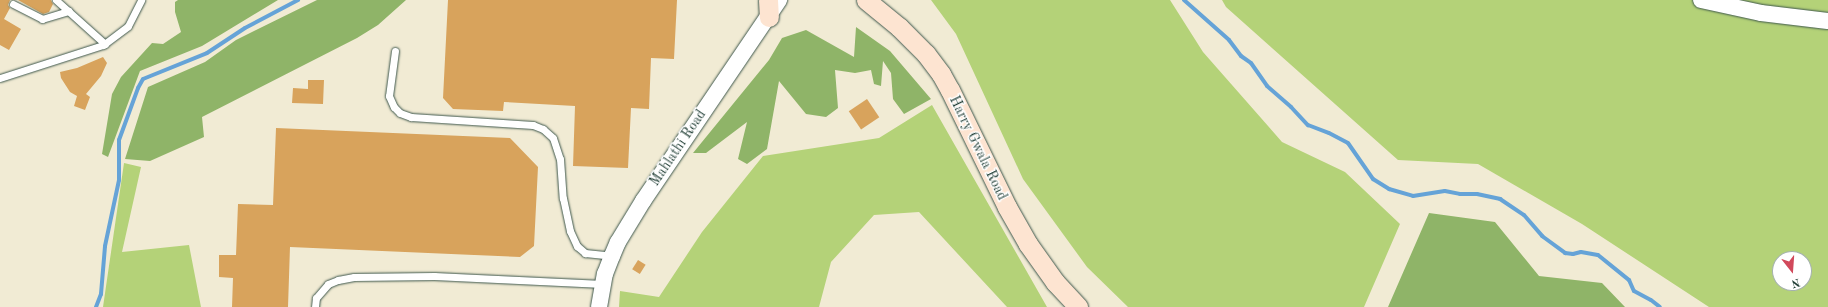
<!DOCTYPE html>
<style>
body{margin:0}
#map{position:relative;width:1828px;height:307px;overflow:hidden;background:#f1ebd4;font-family:"Old Standard TT",serif}
div>[style]{position:absolute}
[style*='--x']{left:calc(var(--x)*1px);top:calc(var(--y)*1px);width:calc(var(--w)*1px);rotate:calc(var(--a)*1deg)}
.green>*{inset:0;background:#b4d278}
.forest>*{inset:0;background:#8fb468}
.stream>*{height:4px;margin:-2px;padding:0 2px;transform-origin:2px;border-radius:2px;background:#65a3d7}
.building>*{inset:0;background:#d8a35c;transform-origin:0 0}
.roads{filter:drop-shadow(0 0 1px #3e574c) drop-shadow(0 0 1px #3e574c)}
.service>*{height:7px;margin:-3.5px;padding:0 3.5px;transform-origin:3.5px;border-radius:3.5px;background:#fff}
.tertiary>*{height:16px;margin:-8px;padding:0 8px;transform-origin:8px;border-radius:8px;background:#fff}
.secondary>*{height:19px;margin:-9.5px;padding:0 9.5px;transform-origin:9.5px;border-radius:9.5px;background:#fde4d1}
span{translate:-50% -50%;white-space:nowrap;text-align:center;line-height:1.15;-webkit-text-stroke:3px #fff;paint-order:stroke}
.street-label{font-size:14px;color:#1f3d34}
.north{position:absolute;left:1772px;top:251px;width:40px;height:40px;box-sizing:border-box;background:#fff;border:1px solid #a5b1ae;border-radius:50%;rotate:163deg;font-size:11px;font-weight:700;line-height:16px;text-align:center;color:#1f3d34}
.north::after{content:'';display:block;margin:auto;width:14px;height:18px;background:#d1495b;clip-path:polygon(50% 0,100% 100%,50% 72%,0 100%)}
</style>
<div id="map">
<div class="green">
<div style="clip-path:polygon(931px 0,1170px 0,1203px 52px,1282px 142px,1345px 172px,1400px 224px,1364px 307px,1128px 307px,1087px 267px,1023px 179px,956px 34px)"></div>
<div style="clip-path:polygon(evenodd,1222px 0,1828px 0,1828px 307px,1709px 307px,1582px 224px,1478px 164px,1398px 160px,1226px 7px,1222px 0,1780px 259px,1804px 259px,1804px 283px,1780px 283px,1780px 259px)"></div>
<div style="clip-path:polygon(932px 105px,1047px 307px,1007px 307px,919px 212px,874px 215px,831px 262px,819px 307px,619px 307px,620px 291px,659px 297px,702px 232px,763px 156px,879px 138px)"></div>
<div style="clip-path:polygon(124px 163px,141px 167px,122px 252px,189px 245px,201px 307px,103px 307px)"></div>
</div>
<div class="forest">
<div style="clip-path:polygon(178px 0,278px 0,202px 46px,140px 71px,108px 157px,102px 154px,112px 94px,121px 77px,152px 43px,163px 44px,181px 32px,175px 12px,175px 2px)"></div>
<div style="clip-path:polygon(317px 0,406px 0,378px 25px,357px 38px,202px 117px,204px 137px,150px 161px,125px 159px,148px 87px,205px 62px,236px 40px)"></div>
<div style="clip-path:polygon(856px 27px,890px 51px,931px 99px,904px 114px,893px 99px,891px 73px,883px 61px,881px 86px,874px 84px,871px 70px,855px 73px,835px 70px,838px 108px,826px 117px,806px 114px,779px 81px,767px 149px,747px 164px,738px 159px,747px 122px,706px 153px,693px 153px,769px 60px,782px 38px,806px 30px,854px 57px)"></div>
<div style="clip-path:polygon(1429px 213px,1495px 222px,1539px 276px,1602px 283px,1625px 307px,1388px 307px)"></div>
</div>
<div class="stream">
<div style="--x:1184;--y:0;--w:60;--a:41.6"></div>
<div style="--x:1229;--y:40;--w:20;--a:53"></div>
<div style="--x:1241;--y:56;--w:12;--a:35"></div>
<div style="--x:1251;--y:63;--w:28;--a:55"></div>
<div style="--x:1267;--y:86;--w:32;--a:41"></div>
<div style="--x:1291;--y:107;--w:25;--a:47"></div>
<div style="--x:1308;--y:125;--w:22;--a:21"></div>
<div style="--x:1329;--y:133;--w:21;--a:28"></div>
<div style="--x:1348;--y:143;--w:44;--a:55.2"></div>
<div style="--x:1373;--y:179;--w:19;--a:32"></div>
<div style="--x:1389;--y:189;--w:25;--a:16"></div>
<div style="--x:1413;--y:196;--w:32;--a:-9"></div>
<div style="--x:1445;--y:191;--w:15;--a:11"></div>
<div style="--x:1460;--y:194;--w:17;--a:0"></div>
<div style="--x:1477;--y:194;--w:24;--a:12"></div>
<div style="--x:1500;--y:199;--w:29;--a:34"></div>
<div style="--x:1524;--y:215;--w:28;--a:49"></div>
<div style="--x:1542;--y:236;--w:29;--a:36"></div>
<div style="--x:1565;--y:253;--w:8;--a:7"></div>
<div style="--x:1573;--y:254;--w:8;--a:-14"></div>
<div style="--x:1581;--y:252;--w:17;--a:10"></div>
<div style="--x:1598;--y:255;--w:40;--a:39"></div>
<div style="--x:1629;--y:280;--w:12;--a:66"></div>
<div style="--x:1634;--y:291;--w:19;--a:28"></div>
<div style="--x:1651;--y:300;--w:11;--a:38"></div>
<div style="--x:96;--y:307;--w:14;--a:-69"></div>
<div style="--x:101;--y:294;--w:48;--a:-85.2"></div>
<div style="--x:105;--y:246;--w:67;--a:-78"></div>
<div style="--x:119;--y:180;--w:40;--a:-90"></div>
<div style="--x:119;--y:140;--w:55;--a:-69.9"></div>
<div style="--x:138;--y:88;--w:10;--a:-61"></div>
<div style="--x:143;--y:79;--w:69;--a:-22.1"></div>
<div style="--x:207;--y:53;--w:45;--a:-33.3"></div>
<div style="--x:245;--y:28;--w:60;--a:-27.8"></div>
</div>
<div class="building">
<div style="clip-path:polygon(0 0,10px 0,8px 5px,10px 8px,4px 19px,21px 29px,9px 50px,0 45px)"></div>
<div style="clip-path:polygon(18px 0,51px 0,53px 4px,49px 12px,43px 14px)"></div>
<div style="clip-path:polygon(448px 0,677px 0,674px 59px,651px 58px,649px 109px,631px 108px,628px 168px,573px 166px,575px 106px,504px 102px,503px 111px,453px 109px,443px 98px)"></div>
<div style="clip-path:polygon(103px 57px,107px 63px,101px 76px,86px 94px,90px 97px,85px 110px,74px 106px,77px 96px,70px 92px,61px 78px,60px 72px,77px 68px)"></div>
<div style="clip-path:polygon(308px 80px,324px 80px,323px 104px,292px 103px,293px 88px,308px 89px)"></div>
<div style="left:867px;top:99px;width:22px;height:22px;rotate:56deg"></div>
<div style="clip-path:polygon(276px 128px,510px 138px,538px 167px,534px 246px,520px 257px,290px 247px,288px 307px,232px 307px,233px 278px,219px 277px,219px 255px,236px 255px,238px 204px,273px 205px)"></div>
<div style="left:638px;top:260px;width:9px;height:11px;rotate:32deg"></div>
</div>
<div class="roads">
<div class="service">
<div style="--x:56;--y:0;--w:66;--a:41.9"></div>
<div style="--x:13;--y:4;--w:33;--a:27"></div>
<div style="--x:42;--y:19;--w:28;--a:-17"></div>
<div style="--x:395;--y:51;--w:45;--a:97.6"></div>
<div style="--x:389;--y:96;--w:12;--a:66"></div>
<div style="--x:394;--y:107;--w:8;--a:45"></div>
<div style="--x:400;--y:113;--w:12;--a:20"></div>
<div style="--x:411;--y:117;--w:122;--a:3.8"></div>
<div style="--x:533;--y:125;--w:11;--a:22"></div>
<div style="--x:543;--y:129;--w:13;--a:42"></div>
<div style="--x:553;--y:138;--w:22;--a:72"></div>
<div style="--x:560;--y:159;--w:39;--a:86"></div>
<div style="--x:563;--y:198;--w:34;--a:78"></div>
<div style="--x:570;--y:231;--w:17;--a:65"></div>
<div style="--x:577;--y:246;--w:11;--a:41"></div>
<div style="--x:585;--y:253;--w:27;--a:6"></div>
<div style="--x:0;--y:78;--w:108;--a:-17.8"></div>
<div style="--x:103;--y:45;--w:31;--a:-37"></div>
<div style="--x:128;--y:26;--w:29;--a:-63"></div>
<div style="--x:315;--y:307;--w:9;--a:-84"></div>
<div style="--x:316;--y:298;--w:18;--a:-49"></div>
<div style="--x:328;--y:284;--w:11;--a:-22"></div>
<div style="--x:338;--y:280;--w:16;--a:-11"></div>
<div style="--x:354;--y:277;--w:80;--a:-0.7"></div>
<div style="--x:434;--y:276;--w:169;--a:2.7"></div>
</div>
<div class="tertiary">
<div style="--x:1701;--y:0;--w:61;--a:12.2"></div>
<div style="--x:1761;--y:13;--w:67;--a:6.8"></div>
<div style="--x:599;--y:307;--w:34;--a:-80"></div>
<div style="--x:605;--y:274;--w:19;--a:-69"></div>
<div style="--x:612;--y:256;--w:15;--a:-67"></div>
<div style="--x:618;--y:242;--w:48;--a:-58.6"></div>
<div style="--x:643;--y:201;--w:243;--a:-55.9"></div>
</div>
<div class="secondary">
<div style="--x:768;--y:0;--w:17;--a:87"></div>
<div style="--x:866;--y:0;--w:43;--a:39.3"></div>
<div style="--x:899;--y:27;--w:38;--a:45"></div>
<div style="--x:926;--y:54;--w:25;--a:53"></div>
<div style="--x:941;--y:74;--w:18;--a:61"></div>
<div style="--x:950;--y:90;--w:130;--a:64"></div>
<div style="--x:1007;--y:207;--w:43;--a:60.4"></div>
<div style="--x:1028;--y:244;--w:47;--a:54.6"></div>
<div style="--x:1055;--y:282;--w:34;--a:47"></div>
</div>
</div>
<div class="street-label">
<span style="left:678px;top:148px;rotate:-56deg">Mahlathi Road</span>
<span style="left:978px;top:148px;rotate:64deg">Harry Gwala Road</span>
</div>
<div class="north">N</div>
</div>
